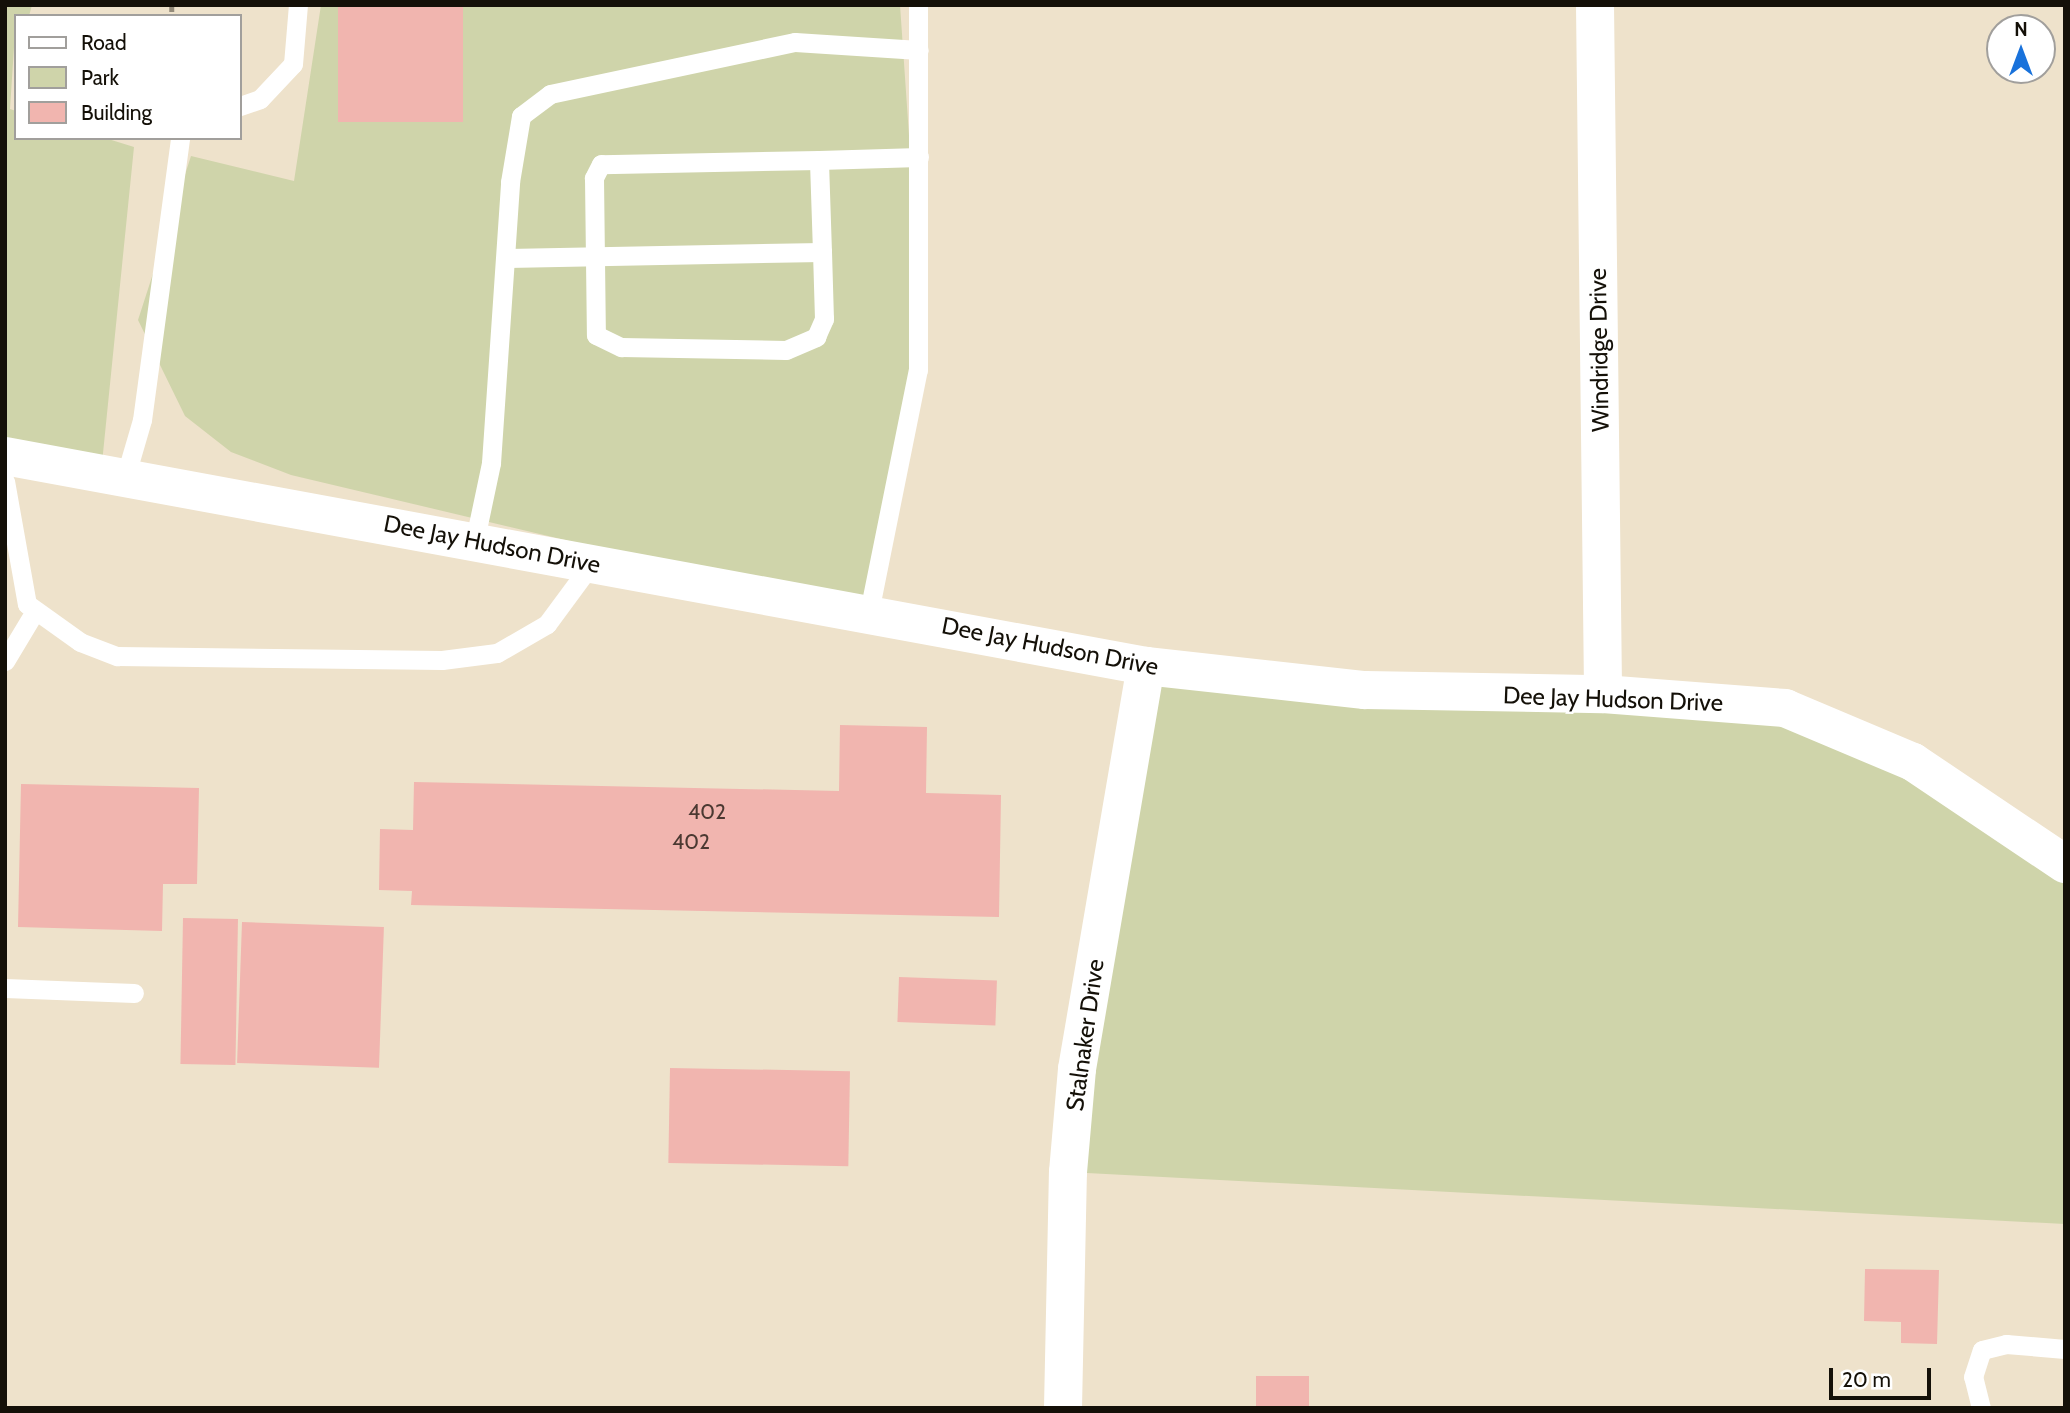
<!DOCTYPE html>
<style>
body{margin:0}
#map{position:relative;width:2070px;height:1413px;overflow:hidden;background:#eee2cb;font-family:Cabin,sans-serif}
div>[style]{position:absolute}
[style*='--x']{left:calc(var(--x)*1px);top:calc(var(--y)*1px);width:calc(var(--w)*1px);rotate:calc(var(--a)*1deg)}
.green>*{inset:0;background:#cfd4aa}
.building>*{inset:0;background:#f1b5af;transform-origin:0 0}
.path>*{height:4.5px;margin-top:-2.25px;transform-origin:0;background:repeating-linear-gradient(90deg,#948b7a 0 7px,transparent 0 10.5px)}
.lane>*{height:19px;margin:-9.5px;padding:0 9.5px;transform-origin:9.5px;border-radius:9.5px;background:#fff}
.street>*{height:38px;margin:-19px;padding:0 19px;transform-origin:19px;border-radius:19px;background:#fff}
span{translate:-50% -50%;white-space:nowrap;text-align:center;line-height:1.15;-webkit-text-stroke:5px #fff;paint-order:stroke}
.number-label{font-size:21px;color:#4b3932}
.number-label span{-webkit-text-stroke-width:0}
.street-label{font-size:24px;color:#141008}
.frame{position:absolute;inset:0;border:7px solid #141008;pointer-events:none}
.legend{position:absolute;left:14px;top:14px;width:228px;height:126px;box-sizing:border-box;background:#fff;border:2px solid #a19f9c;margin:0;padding:9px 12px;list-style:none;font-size:21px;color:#141008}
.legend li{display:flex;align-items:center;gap:14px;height:35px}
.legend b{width:35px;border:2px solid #a19f9c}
.north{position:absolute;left:1986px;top:14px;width:70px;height:70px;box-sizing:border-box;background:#fff;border:2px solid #a19f9c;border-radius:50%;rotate:0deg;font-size:19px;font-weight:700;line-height:28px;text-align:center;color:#141008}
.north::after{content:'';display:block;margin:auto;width:24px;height:32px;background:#1972db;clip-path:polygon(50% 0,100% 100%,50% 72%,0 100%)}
.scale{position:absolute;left:1829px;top:1368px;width:102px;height:32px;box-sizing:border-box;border:4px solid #141008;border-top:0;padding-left:9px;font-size:21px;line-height:24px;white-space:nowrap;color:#141008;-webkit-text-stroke:5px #fff;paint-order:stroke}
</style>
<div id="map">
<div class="green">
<div style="clip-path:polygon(5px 5px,32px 5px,29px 16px,16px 16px,10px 109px,16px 111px,16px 138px,105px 138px,134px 147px,101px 473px,5px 456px)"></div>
<div style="clip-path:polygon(321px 5px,900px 5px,921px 309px,869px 612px,291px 475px,231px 452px,185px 416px,138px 320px,191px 156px,294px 181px)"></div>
<div style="clip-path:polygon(1146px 666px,1785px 708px,2065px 864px,2065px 1224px,1068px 1172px)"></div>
</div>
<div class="building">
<div style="left:338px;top:5px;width:125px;height:117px"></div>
<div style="clip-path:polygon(840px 725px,927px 727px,926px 793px,1001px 795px,999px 917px,411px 905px,412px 891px,379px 890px,380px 829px,413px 830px,414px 782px,839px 791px)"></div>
<div style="clip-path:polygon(21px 784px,199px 788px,197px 884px,163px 884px,162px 931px,18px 927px)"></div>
<div style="left:183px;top:918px;width:55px;height:146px;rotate:1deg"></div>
<div style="left:242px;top:922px;width:142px;height:141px;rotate:2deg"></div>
<div style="left:899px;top:977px;width:98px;height:45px;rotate:2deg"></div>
<div style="left:670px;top:1068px;width:180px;height:95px;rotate:1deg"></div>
<div style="clip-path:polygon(1865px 1269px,1939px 1270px,1937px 1344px,1901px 1343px,1901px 1322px,1864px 1321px)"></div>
<div style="left:1256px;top:1376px;width:53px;height:32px"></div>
</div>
<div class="path">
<div style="--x:172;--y:5;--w:11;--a:90"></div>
</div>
<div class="lane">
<div style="--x:240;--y:106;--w:21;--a:-19"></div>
<div style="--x:260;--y:99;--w:48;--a:-46.7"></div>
<div style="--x:293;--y:64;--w:59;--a:-85.2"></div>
<div style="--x:819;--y:160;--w:218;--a:178.9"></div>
<div style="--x:601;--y:164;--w:16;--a:117"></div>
<div style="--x:594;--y:178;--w:157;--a:89.3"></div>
<div style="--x:596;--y:335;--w:28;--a:26"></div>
<div style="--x:621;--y:347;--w:165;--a:1"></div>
<div style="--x:786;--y:350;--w:33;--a:-23"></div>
<div style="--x:816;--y:337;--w:20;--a:-66"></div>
<div style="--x:824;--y:319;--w:67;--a:-91.7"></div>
<div style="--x:506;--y:258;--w:316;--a:-1.1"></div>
<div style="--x:822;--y:252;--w:92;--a:-91.9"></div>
<div style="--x:819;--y:160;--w:100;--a:-1.7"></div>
<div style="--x:125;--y:478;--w:60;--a:-73.7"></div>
<div style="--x:142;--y:420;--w:285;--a:-82.3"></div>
<div style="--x:5;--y:481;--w:125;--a:79.9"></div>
<div style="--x:27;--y:604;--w:65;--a:35.6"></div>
<div style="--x:80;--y:642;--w:40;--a:21"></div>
<div style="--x:117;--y:656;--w:325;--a:0.7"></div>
<div style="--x:442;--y:660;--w:55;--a:-7.3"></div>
<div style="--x:497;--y:653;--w:58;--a:-30.1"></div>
<div style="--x:547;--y:624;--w:76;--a:-53.6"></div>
<div style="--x:475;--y:539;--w:78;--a:-78.1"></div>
<div style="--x:491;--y:463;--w:282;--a:-86.1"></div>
<div style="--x:510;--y:182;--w:67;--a:-80.5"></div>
<div style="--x:521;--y:116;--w:36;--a:-37"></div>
<div style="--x:550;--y:94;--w:250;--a:-12"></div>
<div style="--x:795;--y:42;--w:124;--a:3.7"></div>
<div style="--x:869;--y:612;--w:247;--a:-78.6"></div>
<div style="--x:918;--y:370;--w:365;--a:-90"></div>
<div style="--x:5;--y:661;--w:58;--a:-59"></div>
<div style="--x:5;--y:988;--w:129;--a:2.2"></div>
<div style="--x:1981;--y:1408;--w:32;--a:-104"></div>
<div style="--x:1973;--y:1377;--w:28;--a:-72"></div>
<div style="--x:1982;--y:1350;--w:25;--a:-14"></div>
<div style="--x:2006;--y:1344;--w:59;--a:4.8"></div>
</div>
<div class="street">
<div style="--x:1595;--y:5;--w:689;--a:89.33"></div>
<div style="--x:5;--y:456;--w:1160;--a:10.43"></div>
<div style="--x:1146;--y:666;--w:220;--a:6.3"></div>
<div style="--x:1365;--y:690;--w:238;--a:1"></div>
<div style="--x:1603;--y:694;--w:183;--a:4.4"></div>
<div style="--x:1785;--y:708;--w:139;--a:22.9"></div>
<div style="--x:1913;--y:762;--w:183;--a:33.9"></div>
<div style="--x:1063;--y:1408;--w:236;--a:-88.8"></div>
<div style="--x:1068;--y:1172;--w:103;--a:-85"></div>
<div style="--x:1077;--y:1069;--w:409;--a:-80.3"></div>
</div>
<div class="number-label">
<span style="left:707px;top:812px">402</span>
<span style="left:691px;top:842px">402</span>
</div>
<div class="street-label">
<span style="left:1599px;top:350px;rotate:-91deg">Windridge Drive</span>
<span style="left:492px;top:544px;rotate:11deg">Dee Jay Hudson Drive</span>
<span style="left:1050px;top:646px;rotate:11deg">Dee Jay Hudson Drive</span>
<span style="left:1613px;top:699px;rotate:2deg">Dee Jay Hudson Drive</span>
<span style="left:1085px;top:1035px;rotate:-82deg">Stalnaker Drive</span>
</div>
<div class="frame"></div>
<ul class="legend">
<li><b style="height:9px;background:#fff"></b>Road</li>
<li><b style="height:19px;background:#cfd4aa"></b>Park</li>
<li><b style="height:19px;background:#f1b5af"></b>Building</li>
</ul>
<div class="north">N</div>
<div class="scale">20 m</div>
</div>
